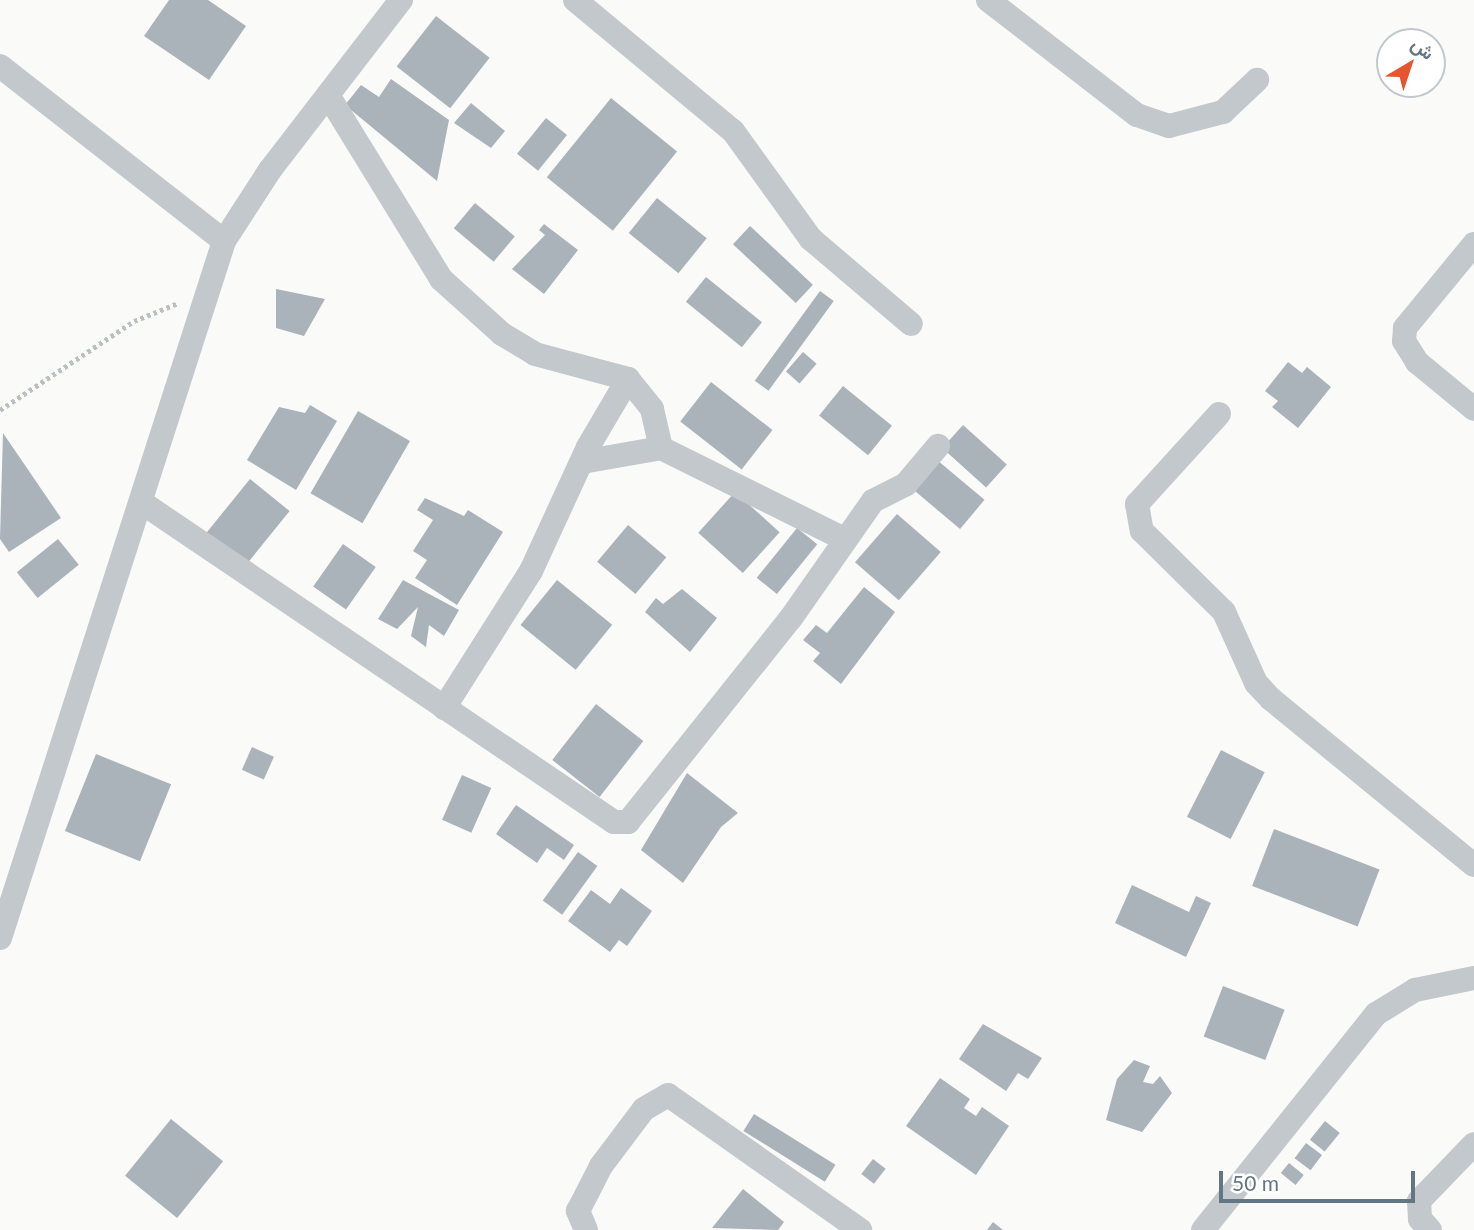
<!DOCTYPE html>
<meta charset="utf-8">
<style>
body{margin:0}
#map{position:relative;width:1474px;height:1230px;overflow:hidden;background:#fafaf8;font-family:Lato,Vazirmatn,sans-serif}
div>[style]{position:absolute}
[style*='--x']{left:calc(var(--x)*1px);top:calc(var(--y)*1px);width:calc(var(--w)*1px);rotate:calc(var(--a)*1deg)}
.building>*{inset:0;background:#aab3b9;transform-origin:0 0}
.path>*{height:4.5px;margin-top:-2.25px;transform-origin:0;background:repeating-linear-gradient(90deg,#bbbfc2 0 3.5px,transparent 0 7px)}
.street>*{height:24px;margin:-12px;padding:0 12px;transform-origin:12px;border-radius:12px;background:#c3c8cc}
span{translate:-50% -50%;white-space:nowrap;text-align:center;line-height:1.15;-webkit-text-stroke:7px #fff;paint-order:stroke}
.north{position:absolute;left:1376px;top:28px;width:70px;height:70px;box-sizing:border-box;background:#fff;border:2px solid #c1c8cd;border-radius:50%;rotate:39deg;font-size:19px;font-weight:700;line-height:28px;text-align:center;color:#657683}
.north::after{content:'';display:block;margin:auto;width:24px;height:32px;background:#e4572e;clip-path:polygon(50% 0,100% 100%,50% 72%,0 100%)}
.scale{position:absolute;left:1219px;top:1171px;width:196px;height:32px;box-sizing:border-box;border:4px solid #657683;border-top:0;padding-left:9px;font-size:21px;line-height:24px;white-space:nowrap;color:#657683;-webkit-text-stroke:5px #fff;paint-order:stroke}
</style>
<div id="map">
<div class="building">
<div style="clip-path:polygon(169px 0,208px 0,246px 26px,209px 80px,144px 36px)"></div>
<div style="left:436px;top:16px;width:68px;height:64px;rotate:38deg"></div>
<div style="clip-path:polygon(391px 79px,449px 120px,437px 181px,345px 105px,361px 85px,379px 97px)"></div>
<div style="left:611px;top:98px;width:85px;height:102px;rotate:39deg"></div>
<div style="clip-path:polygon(471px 103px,505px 131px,491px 148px,454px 123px)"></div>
<div style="left:546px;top:118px;width:27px;height:46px;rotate:39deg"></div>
<div style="left:657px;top:198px;width:64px;height:45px;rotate:39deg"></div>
<div style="left:475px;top:203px;width:52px;height:33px;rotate:40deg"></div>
<div style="clip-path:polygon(544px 224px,578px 250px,544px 294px,512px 269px,545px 235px,539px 230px)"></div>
<div style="left:750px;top:226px;width:86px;height:25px;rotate:43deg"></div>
<div style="left:706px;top:277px;width:72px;height:32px;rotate:39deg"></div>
<div style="clip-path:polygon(276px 289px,325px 299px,304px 336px,276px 328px)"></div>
<div style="left:820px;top:291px;width:17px;height:111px;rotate:36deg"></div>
<div style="left:803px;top:352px;width:18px;height:26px;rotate:41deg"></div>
<div style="clip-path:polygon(1288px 362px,1302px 373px,1307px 367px,1331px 387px,1298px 428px,1272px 407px,1278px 401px,1265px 391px)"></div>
<div style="left:711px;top:382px;width:78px;height:50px;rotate:38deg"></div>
<div style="left:843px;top:386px;width:63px;height:38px;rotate:39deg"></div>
<div style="clip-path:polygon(310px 405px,337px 421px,296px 490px,247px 460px,279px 407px,305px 413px)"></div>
<div style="left:358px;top:411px;width:60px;height:95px;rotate:30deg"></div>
<div style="left:963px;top:425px;width:59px;height:31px;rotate:42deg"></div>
<div style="clip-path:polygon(3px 433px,61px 518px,9px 552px,0 539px)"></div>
<div style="left:937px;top:460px;width:62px;height:38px;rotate:40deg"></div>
<div style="left:250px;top:479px;width:51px;height:74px;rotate:39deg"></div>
<div style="left:735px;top:492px;width:60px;height:55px;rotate:42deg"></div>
<div style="clip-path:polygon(425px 498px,464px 516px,468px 510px,503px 532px,457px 605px,415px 578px,427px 560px,413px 551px,433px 520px,417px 510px)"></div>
<div style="left:897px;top:514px;width:58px;height:64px;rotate:41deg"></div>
<div style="left:628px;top:525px;width:50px;height:48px;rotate:40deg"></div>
<div style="left:797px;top:528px;width:26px;height:64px;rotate:39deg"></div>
<div style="left:58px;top:539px;width:33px;height:53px;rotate:51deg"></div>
<div style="left:343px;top:544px;width:40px;height:52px;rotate:35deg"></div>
<div style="clip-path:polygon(403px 580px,459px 610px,444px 636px,429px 625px,426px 647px,411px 636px,418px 607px,397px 629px,378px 619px)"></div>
<div style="left:557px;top:580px;width:71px;height:58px;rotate:39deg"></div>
<div style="clip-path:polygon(864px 587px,895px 612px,841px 684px,813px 661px,820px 653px,803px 640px,816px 625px,827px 633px)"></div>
<div style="clip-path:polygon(682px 589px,717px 618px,690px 652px,645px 612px,656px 598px,663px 604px)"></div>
<div style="left:596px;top:704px;width:60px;height:71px;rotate:38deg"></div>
<div style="left:252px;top:747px;width:24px;height:25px;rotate:24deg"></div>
<div style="left:1221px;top:750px;width:49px;height:75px;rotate:27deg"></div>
<div style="left:96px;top:754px;width:81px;height:83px;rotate:22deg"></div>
<div style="clip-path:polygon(687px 773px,738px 813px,721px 827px,683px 883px,641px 850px)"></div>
<div style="left:462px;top:775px;width:32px;height:49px;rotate:24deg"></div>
<div style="clip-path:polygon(516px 805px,574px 845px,564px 860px,547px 848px,537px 863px,496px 834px)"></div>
<div style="left:1274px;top:829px;width:113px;height:61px;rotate:21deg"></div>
<div style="left:578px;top:852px;width:24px;height:60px;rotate:36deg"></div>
<div style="clip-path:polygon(1132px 885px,1189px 912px,1196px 896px,1211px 903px,1186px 957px,1115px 923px)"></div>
<div style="clip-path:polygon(621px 888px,652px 911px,627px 946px,619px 940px,610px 952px,568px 921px,591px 890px,610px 904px)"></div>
<div style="left:1223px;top:986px;width:66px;height:54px;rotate:21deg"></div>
<div style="clip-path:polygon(983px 1024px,1042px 1058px,1028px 1079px,1018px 1073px,1006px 1091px,959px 1059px)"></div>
<div style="clip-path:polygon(1134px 1060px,1150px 1066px,1143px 1082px,1153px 1084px,1160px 1076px,1172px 1093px,1142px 1132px,1106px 1120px,1117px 1079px)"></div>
<div style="clip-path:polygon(940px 1078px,970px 1099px,964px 1108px,976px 1116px,982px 1107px,1009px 1126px,976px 1175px,906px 1126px)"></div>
<div style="left:754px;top:1114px;width:96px;height:20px;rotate:32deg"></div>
<div style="left:171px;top:1119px;width:67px;height:73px;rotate:39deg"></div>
<div style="left:1325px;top:1121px;width:19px;height:24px;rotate:39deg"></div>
<div style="left:1306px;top:1143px;width:20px;height:19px;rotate:37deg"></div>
<div style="left:873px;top:1159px;width:16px;height:19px;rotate:38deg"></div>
<div style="left:1289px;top:1163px;width:19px;height:13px;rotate:39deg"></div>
<div style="clip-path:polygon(743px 1189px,784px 1222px,778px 1230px,712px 1228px)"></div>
<div style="clip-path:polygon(993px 1222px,1003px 1230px,987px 1230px)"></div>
</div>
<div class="path">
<div style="--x:0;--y:410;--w:161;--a:-33.6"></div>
<div style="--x:134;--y:321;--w:48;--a:-22.2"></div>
</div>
<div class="street">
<div style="--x:575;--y:0;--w:205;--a:39.7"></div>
<div style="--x:733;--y:131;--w:133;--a:54.2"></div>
<div style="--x:811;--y:239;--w:131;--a:40.4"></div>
<div style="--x:988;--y:0;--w:188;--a:37.7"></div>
<div style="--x:1137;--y:115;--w:34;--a:19"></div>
<div style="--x:1169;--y:126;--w:56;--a:-14.5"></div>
<div style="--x:1223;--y:112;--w:47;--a:-43.3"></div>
<div style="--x:0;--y:66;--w:284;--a:38"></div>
<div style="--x:328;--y:95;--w:216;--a:58.4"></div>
<div style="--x:441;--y:279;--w:82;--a:42"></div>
<div style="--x:502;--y:334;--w:39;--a:31"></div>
<div style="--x:535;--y:354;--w:96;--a:15"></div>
<div style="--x:628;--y:379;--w:38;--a:51"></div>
<div style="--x:652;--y:409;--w:40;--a:77"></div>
<div style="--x:661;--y:448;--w:204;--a:26.4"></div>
<div style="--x:1474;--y:244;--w:109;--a:129.4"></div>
<div style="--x:1405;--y:328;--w:13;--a:94"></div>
<div style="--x:1404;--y:341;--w:25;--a:58"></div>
<div style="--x:1417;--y:362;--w:74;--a:39.5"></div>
<div style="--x:1219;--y:414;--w:122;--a:132.3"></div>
<div style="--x:1137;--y:504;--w:27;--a:80"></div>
<div style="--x:1142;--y:531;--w:115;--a:44.6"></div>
<div style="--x:1224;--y:612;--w:78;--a:65.7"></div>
<div style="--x:1256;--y:683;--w:22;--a:47"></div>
<div style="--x:1271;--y:699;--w:262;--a:39.3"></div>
<div style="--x:582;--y:462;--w:80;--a:-10"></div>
<div style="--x:144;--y:504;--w:567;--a:34.08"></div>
<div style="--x:614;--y:822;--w:14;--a:0"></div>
<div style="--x:628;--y:822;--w:261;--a:-51.4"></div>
<div style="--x:791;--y:618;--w:143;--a:-55"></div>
<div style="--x:873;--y:501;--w:37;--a:-27"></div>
<div style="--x:906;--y:484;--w:50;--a:-49.9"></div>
<div style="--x:444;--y:708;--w:162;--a:-57.6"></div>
<div style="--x:531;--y:571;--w:136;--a:-65.3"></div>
<div style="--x:588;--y:447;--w:79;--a:-59.5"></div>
<div style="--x:0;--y:938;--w:732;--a:-72.18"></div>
<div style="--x:224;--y:241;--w:85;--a:-57.1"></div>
<div style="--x:270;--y:170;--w:215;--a:-52.4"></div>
<div style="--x:586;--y:1230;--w:21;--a:-113"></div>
<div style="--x:578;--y:1211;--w:51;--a:-62.9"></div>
<div style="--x:601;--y:1166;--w:71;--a:-53"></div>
<div style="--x:644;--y:1109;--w:28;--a:-30"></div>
<div style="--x:668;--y:1095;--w:235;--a:35.1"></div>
<div style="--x:1203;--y:1230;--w:277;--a:-51.3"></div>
<div style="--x:1376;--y:1014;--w:46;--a:-31.6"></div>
<div style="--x:1415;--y:990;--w:60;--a:-11.5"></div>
<div style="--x:1430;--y:1230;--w:15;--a:-132"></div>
<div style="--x:1420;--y:1219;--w:18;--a:-93"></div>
<div style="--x:1419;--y:1201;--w:79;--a:-46"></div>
</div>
<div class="north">ش</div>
<div class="scale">50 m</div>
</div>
